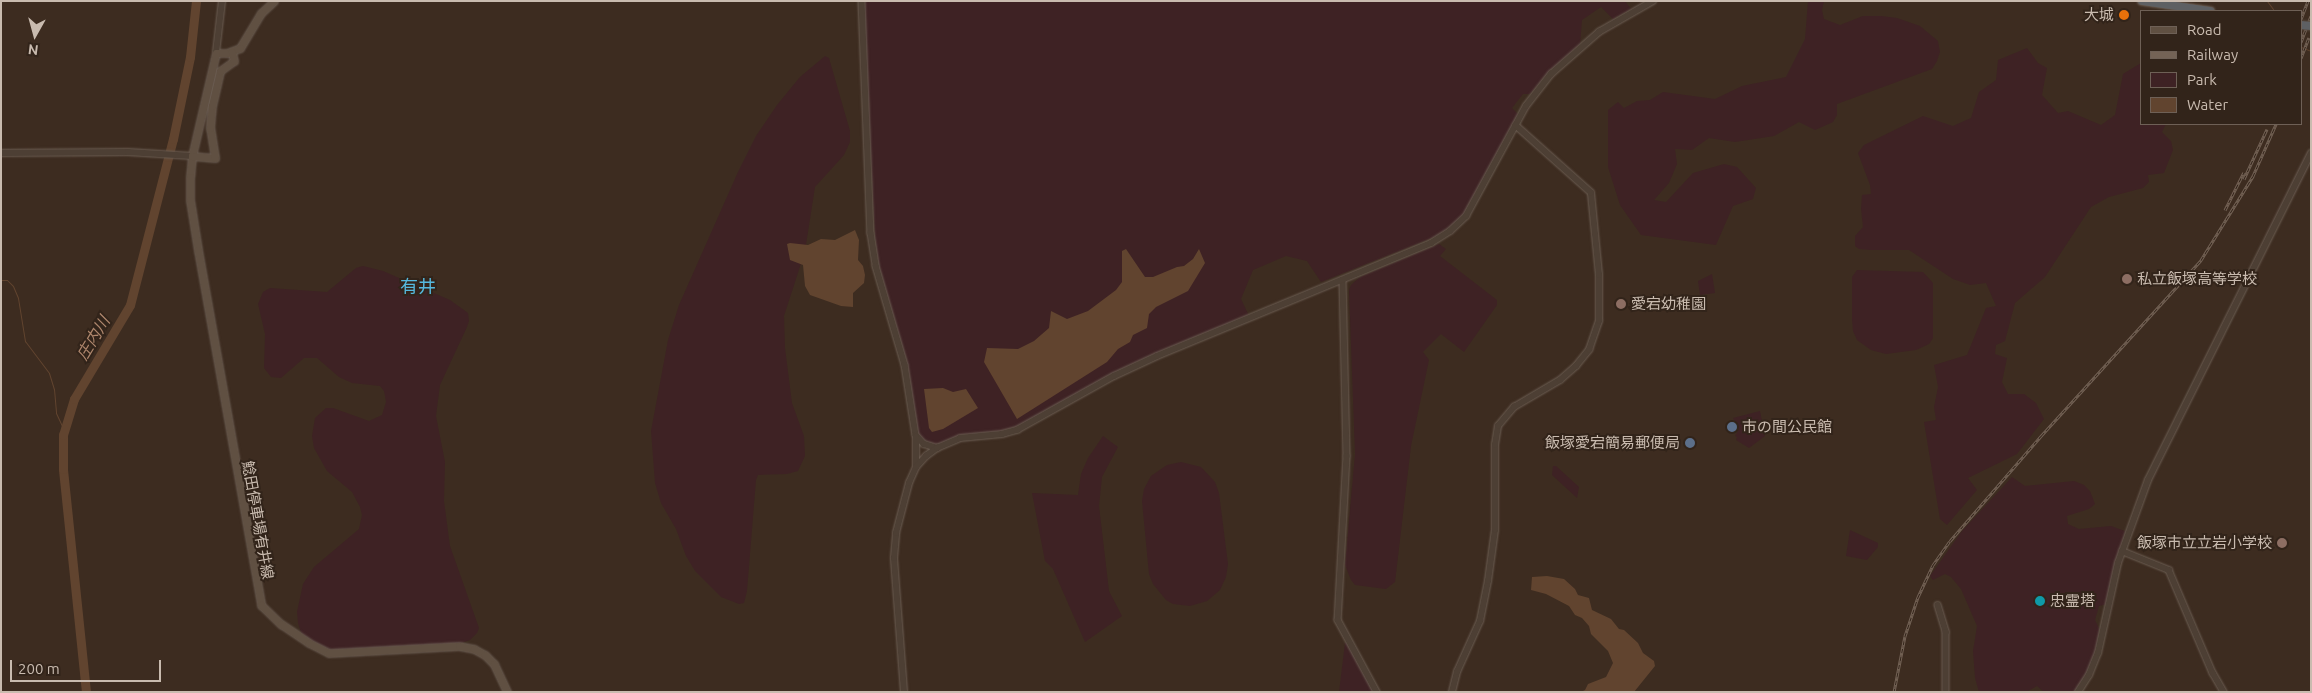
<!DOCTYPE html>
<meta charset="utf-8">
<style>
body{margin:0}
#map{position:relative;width:2312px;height:693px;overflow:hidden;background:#3d2c20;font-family:Ubuntu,"Noto Sans JP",sans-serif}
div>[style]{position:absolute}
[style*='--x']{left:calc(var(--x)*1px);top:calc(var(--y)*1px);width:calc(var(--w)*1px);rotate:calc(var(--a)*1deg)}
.green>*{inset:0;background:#3e2224}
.water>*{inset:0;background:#61442f}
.stream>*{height:1px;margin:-0.5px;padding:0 0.5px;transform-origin:0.5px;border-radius:0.5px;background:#61442f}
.river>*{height:9px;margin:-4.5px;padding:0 4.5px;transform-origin:4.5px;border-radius:4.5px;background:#61442f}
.roads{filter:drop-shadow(0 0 1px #6b5d52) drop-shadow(0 0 1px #6b5d52)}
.tertiary>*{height:5.5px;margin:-2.75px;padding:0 2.75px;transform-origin:2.75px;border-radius:2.75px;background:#4d3f34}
.secondary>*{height:7px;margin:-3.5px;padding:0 3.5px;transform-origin:3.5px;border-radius:3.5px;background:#605042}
.trunk>*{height:8px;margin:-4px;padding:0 4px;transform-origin:4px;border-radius:4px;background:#5e6063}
.rail>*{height:3px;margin-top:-1.5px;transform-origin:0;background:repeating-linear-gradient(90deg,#32241a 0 4px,#746356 0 8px);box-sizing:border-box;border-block:1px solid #746356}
.bridges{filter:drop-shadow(0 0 1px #584a3f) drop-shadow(0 0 1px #584a3f)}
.trunk-bridge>*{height:8px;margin:-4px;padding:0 4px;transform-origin:4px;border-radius:4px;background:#5e6063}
.dots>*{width:14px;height:14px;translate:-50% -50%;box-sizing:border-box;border:2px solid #32241a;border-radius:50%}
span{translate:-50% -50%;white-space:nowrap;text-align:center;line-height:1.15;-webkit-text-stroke:4px #32241a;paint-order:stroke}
.poi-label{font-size:15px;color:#c9bbaf}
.right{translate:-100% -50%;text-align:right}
.left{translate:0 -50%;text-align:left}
.street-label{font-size:15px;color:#c9bbaf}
.water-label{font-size:16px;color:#af876d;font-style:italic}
.quarter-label{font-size:18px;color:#56b9de}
.frame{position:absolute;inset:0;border:2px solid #c9bbaf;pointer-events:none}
.legend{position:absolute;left:2140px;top:10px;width:162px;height:115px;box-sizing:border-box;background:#32241a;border:1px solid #6e6056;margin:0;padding:6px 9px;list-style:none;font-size:15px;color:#c9bbaf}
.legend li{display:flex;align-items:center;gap:10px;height:25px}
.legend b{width:25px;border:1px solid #6e6056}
.north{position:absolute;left:10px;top:10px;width:50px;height:50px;-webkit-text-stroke:4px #32241a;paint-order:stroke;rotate:187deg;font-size:14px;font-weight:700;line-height:20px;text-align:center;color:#c9bbaf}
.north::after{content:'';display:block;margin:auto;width:18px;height:22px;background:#c9bbaf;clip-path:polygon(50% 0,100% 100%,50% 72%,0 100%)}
.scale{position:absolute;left:10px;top:660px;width:151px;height:22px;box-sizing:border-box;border:2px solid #c9bbaf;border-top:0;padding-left:6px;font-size:15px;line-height:18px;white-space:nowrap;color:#c9bbaf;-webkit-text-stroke:4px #32241a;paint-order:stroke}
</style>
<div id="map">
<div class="green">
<div style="clip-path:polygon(863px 1px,1625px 1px,1631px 9px,1613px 19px,1601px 7px,1582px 20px,1580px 45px,1548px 73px,1530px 94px,1523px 94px,1512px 108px,1519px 115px,1464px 213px,1450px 228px,1437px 236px,1321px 282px,1307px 261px,1286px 256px,1253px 270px,1241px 299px,1249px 316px,1112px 374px,1019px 427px,1003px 432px,960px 435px,937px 446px,925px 442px,918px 434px,907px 365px,879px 266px,875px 237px)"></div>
<div style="clip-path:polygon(1808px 1px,1824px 1px,1822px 10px,1824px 19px,1840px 25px,1863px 16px,1881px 16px,1897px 18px,1920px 26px,1938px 41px,1940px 52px,1937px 61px,1932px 69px,1837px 104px,1837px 115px,1833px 122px,1815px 130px,1799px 122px,1774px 136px,1735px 142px,1709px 138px,1692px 150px,1675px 149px,1677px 164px,1669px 183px,1654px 200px,1666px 202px,1693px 173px,1724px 164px,1737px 167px,1756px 188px,1753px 199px,1733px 206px,1716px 245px,1641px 235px,1620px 205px,1608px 167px,1608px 110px,1618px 102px,1624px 108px,1637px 101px,1650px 100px,1663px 92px,1715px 99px,1742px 86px,1786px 77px,1805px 39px)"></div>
<div style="clip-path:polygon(2027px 48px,2038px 63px,2047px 68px,2042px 95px,2058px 113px,2068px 111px,2101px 125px,2115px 115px,2123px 74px,2141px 63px,2141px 124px,2166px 124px,2162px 132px,2171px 141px,2173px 150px,2164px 173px,2148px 175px,2149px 182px,2143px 188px,2109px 197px,2091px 207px,2045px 277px,2015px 303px,2005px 341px,1996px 345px,1995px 354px,2007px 358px,2002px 382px,2008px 394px,2024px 394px,2036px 403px,2044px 419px,2017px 454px,1968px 478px,1977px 490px,1947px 525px,1940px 519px,1924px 422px,1936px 420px,1934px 407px,1938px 387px,1934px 365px,1967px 355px,1986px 308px,1996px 306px,1986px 283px,1970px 285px,1953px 279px,1909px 250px,1870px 250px,1859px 249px,1855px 246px,1855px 236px,1863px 227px,1861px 209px,1862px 195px,1871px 194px,1870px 185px,1858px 153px,1864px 145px,1923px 116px,1953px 126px,1971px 118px,1979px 92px,1996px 80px,1998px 60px)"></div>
<div style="clip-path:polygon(825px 56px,829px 58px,850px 131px,850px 142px,844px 155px,815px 187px,805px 251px,784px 316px,785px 348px,792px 403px,804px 436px,805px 456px,798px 471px,787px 474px,758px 475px,756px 480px,747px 591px,744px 603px,739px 604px,721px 597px,695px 571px,686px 556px,676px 529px,661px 503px,655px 483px,651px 431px,668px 340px,679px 305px,738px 172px,756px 136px,777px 105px,800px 77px)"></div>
<div style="clip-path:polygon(1439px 244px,1446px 249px,1440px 256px,1497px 300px,1497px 305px,1464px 352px,1441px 334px,1423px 352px,1429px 360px,1411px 446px,1395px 582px,1386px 589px,1355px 585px,1351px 580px,1345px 565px,1355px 454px,1349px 290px,1351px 285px,1360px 277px)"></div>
<div style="clip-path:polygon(363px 266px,383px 271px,450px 300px,468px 313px,469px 321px,467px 327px,440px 385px,436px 416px,445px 462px,444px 501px,450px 546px,479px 628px,477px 633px,470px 640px,441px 650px,371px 653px,314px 649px,305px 645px,298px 623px,297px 612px,303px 584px,314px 567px,359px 529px,362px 515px,360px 507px,352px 492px,327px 471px,314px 448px,312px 436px,315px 418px,326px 408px,333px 408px,369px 421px,382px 415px,386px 402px,384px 391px,380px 386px,352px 383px,339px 377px,317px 358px,304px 358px,281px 378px,271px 377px,264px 368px,265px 334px,258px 304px,263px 292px,270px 288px,327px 292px,356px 268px)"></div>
<div style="clip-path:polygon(1857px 270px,1923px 272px,1933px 283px,1933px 338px,1929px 344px,1916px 350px,1886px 354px,1871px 350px,1857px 340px,1853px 331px,1852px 319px,1852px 277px)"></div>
<div style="clip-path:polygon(1712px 274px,1715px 293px,1700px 295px,1698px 281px)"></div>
<div style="clip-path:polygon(1760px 411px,1765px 436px,1749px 448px,1736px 440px,1737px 437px,1735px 436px,1739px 429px,1733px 418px)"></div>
<div style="clip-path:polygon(1103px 436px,1118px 447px,1102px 477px,1099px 506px,1109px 591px,1122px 616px,1085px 642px,1053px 569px,1045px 561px,1032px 493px,1078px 495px,1081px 474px,1088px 458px)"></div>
<div style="clip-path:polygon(1181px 462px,1201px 467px,1215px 482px,1219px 493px,1228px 564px,1226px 577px,1220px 590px,1207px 601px,1190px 606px,1173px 604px,1166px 600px,1153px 584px,1149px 574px,1142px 501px,1144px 489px,1151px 476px,1167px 465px)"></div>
<div style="clip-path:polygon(1553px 466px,1556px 466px,1579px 487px,1577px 498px,1552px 475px)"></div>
<div style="clip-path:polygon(2012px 477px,2025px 486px,2074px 481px,2084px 485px,2090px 491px,2095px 504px,2089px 509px,2067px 516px,2068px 524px,2079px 529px,2111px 526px,2125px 531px,2107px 604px,2099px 606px,2095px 620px,2099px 628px,2099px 638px,2094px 654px,2085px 676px,2075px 692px,2044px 692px,2037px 686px,2026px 692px,1979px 692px,1975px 678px,1973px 651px,1977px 626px,1961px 589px,1951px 577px,1945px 574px,1933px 580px,1930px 576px,1962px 531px)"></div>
<div style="clip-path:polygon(1850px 530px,1878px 543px,1878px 547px,1867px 560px,1846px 556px)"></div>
<div style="clip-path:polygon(1345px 643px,1348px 643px,1373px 692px,1339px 692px)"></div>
</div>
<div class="water">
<div style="clip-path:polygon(855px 230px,859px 240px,858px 260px,863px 266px,865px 275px,864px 283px,853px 293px,853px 307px,841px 306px,810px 295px,805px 286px,803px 265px,790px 260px,787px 244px,790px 243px,808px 245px,821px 239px,835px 240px)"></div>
<div style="clip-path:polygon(1126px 249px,1145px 277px,1153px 277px,1177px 267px,1184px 266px,1193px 259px,1199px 249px,1205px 263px,1188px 291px,1156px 307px,1149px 314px,1147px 328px,1133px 335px,1130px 342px,1118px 349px,1107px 362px,1017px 419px,984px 362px,987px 348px,1018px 349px,1034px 341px,1049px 328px,1051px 311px,1067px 319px,1088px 311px,1116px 290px,1122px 282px,1122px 251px)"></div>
<div style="clip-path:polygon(943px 388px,953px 392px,966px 389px,978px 408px,943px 429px,932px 432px,929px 428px,924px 389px)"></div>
<div style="clip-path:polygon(1547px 576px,1564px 579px,1575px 589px,1578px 595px,1589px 598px,1592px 610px,1611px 619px,1619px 629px,1624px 630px,1638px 643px,1643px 653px,1654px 661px,1655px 666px,1634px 692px,1581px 692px,1585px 690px,1588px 684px,1606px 677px,1613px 663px,1608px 651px,1591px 634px,1589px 626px,1582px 618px,1575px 615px,1569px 606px,1546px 594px,1531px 590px,1532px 577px)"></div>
</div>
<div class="stream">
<div style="--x:2267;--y:1;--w:10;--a:53"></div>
<div style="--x:2301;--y:47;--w:11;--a:22"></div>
<div style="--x:1;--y:280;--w:6;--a:0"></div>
<div style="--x:7;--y:280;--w:8;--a:45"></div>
<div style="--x:13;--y:286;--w:13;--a:67"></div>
<div style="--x:18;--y:298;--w:44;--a:80.8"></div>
<div style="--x:25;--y:341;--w:40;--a:53"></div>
<div style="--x:49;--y:373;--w:17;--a:73"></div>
<div style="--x:54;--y:389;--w:24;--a:85"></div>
<div style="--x:56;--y:413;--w:19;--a:65"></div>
</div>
<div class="river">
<div style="--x:86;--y:692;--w:224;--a:-95.9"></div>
<div style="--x:63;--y:469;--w:34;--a:-90"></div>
<div style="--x:63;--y:435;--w:38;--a:-73"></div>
<div style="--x:74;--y:399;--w:109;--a:-59.2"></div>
<div style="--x:130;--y:305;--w:171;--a:-75.5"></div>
<div style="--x:173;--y:139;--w:84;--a:-78.3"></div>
<div style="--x:190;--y:57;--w:56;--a:-83.9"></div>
</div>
<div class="roads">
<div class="tertiary">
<div style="--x:862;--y:1;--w:232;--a:87.8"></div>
<div style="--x:871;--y:233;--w:33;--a:81"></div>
<div style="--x:876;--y:266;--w:103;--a:73.7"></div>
<div style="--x:905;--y:365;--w:71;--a:81.1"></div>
<div style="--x:916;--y:435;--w:12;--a:48"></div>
<div style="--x:924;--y:444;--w:14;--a:17"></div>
<div style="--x:216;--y:53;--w:52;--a:-83.4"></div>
<div style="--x:1;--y:153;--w:127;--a:-0.5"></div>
<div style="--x:128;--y:152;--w:64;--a:3.6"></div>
<div style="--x:1343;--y:280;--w:176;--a:88.7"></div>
<div style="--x:1347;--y:456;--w:164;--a:93.1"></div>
<div style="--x:1338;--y:620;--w:82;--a:61.6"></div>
<div style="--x:916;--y:467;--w:30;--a:-90"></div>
<div style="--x:2122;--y:551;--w:51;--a:22"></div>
<div style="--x:2169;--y:570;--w:112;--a:66.9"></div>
<div style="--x:2213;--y:673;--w:22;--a:60"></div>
<div style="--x:1938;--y:605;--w:28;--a:73"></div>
<div style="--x:1946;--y:632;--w:60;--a:90"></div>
<div style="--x:904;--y:692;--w:134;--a:-94.3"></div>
<div style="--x:894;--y:558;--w:25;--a:-85"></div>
<div style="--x:896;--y:533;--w:52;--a:-75.4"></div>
<div style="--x:909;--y:483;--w:17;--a:-66"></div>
<div style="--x:916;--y:467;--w:15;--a:-48"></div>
<div style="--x:926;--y:456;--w:14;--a:-36"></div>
<div style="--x:937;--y:448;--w:25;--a:-23"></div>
<div style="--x:960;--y:438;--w:42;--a:-5.4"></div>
<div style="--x:1002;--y:434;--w:16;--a:-15"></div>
<div style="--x:1017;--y:430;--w:111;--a:-29.1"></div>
<div style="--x:1114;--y:376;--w:47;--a:-24.9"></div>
<div style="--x:1157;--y:356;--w:296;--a:-22.4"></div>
<div style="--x:1431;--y:243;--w:22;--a:-32"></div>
<div style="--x:1450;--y:231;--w:22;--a:-43"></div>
<div style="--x:1466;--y:216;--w:125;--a:-61.4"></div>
<div style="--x:1526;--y:106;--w:41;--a:-52"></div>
<div style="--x:1551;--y:74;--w:64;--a:-41.2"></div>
<div style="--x:1599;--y:32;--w:62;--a:-29.9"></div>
<div style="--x:1452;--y:692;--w:21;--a:-76"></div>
<div style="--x:1457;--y:672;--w:56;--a:-65.7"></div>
<div style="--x:1480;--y:621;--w:41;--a:-78.7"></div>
<div style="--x:1488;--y:581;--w:51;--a:-82.2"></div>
<div style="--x:1495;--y:530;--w:85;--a:-90"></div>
<div style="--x:1495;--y:445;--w:19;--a:-81"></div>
<div style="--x:1498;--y:426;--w:25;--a:-50"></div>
<div style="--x:1514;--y:407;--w:53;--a:-30.4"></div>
<div style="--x:1560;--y:380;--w:21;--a:-41"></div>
<div style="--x:1576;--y:366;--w:21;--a:-51"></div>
<div style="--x:1589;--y:350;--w:31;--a:-71"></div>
<div style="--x:1599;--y:321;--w:46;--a:-90"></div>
<div style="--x:1599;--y:275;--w:82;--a:-95.6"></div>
<div style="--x:1591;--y:193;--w:101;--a:-138.2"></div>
<div style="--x:2078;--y:692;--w:20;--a:-57"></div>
<div style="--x:2089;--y:675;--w:24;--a:-68"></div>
<div style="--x:2098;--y:653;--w:92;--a:-77.5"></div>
<div style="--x:2118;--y:563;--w:88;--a:-70.1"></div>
<div style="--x:2148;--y:480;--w:365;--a:-63.5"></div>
</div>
<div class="secondary">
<div style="--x:274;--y:1;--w:18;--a:137"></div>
<div style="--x:261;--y:13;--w:41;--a:121"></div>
<div style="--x:240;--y:48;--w:14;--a:159"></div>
<div style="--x:227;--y:53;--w:11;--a:180"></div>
<div style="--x:216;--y:53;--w:106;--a:103.1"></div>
<div style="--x:192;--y:156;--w:21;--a:95"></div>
<div style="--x:190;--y:177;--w:23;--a:90"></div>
<div style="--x:190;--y:200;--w:51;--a:80.9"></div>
<div style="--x:198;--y:250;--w:361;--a:79.9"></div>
<div style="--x:261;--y:605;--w:28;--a:44"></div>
<div style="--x:281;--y:624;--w:34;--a:34"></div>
<div style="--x:309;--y:643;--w:22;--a:27"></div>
<div style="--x:329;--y:653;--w:130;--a:-3.1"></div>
<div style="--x:459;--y:646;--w:15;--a:11"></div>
<div style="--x:474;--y:649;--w:13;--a:29"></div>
<div style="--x:485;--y:655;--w:13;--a:45"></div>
<div style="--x:494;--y:664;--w:31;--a:65"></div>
<div style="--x:192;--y:156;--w:23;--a:5"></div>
<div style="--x:215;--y:158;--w:30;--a:-99"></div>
<div style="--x:210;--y:128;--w:22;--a:-85"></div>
<div style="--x:212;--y:106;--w:36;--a:-77"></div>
<div style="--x:220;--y:71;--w:17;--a:-36"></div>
<div style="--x:234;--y:61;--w:9;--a:-103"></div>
</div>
<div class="trunk">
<div style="--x:2142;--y:1;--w:69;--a:8.4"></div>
</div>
</div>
<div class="rail">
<div style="--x:2301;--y:19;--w:19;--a:-69"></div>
<div style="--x:2301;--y:42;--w:28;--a:-69"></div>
<div style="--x:2301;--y:58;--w:22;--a:-69"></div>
<div style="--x:2244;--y:179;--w:55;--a:-65.3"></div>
<div style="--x:2225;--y:210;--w:42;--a:-63.4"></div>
<div style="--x:1894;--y:692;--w:57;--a:-78.9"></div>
<div style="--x:1905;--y:636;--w:41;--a:-71.6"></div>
<div style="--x:1918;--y:597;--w:35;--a:-65"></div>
<div style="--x:1933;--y:565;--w:29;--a:-55"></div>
<div style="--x:1950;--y:541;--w:139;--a:-49.1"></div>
<div style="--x:2041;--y:436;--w:238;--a:-47.7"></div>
<div style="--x:2201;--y:260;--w:99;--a:-58.2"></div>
<div style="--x:2253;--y:176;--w:57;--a:-66.1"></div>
</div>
<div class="bridges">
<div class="trunk-bridge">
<div style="--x:2301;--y:25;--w:10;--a:6"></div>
</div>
</div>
<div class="dots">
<div style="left:2124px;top:15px;background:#e8710a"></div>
<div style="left:2127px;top:279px;background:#8d6e63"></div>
<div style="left:1621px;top:304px;background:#8d6e63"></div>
<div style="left:1732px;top:427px;background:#5c6f8a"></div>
<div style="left:1690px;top:443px;background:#5c6f8a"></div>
<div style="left:2282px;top:543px;background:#8d6e63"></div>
<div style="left:2040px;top:601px;background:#0f9aa8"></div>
</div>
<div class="poi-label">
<span class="right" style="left:2114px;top:15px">大城</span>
<span class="left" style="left:2137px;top:279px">私立飯塚高等学校</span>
<span class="left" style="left:1631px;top:304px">愛宕幼稚園</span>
<span class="left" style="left:1742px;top:427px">市の間公民館</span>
<span class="right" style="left:1680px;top:443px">飯塚愛宕簡易郵便局</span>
<span class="right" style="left:2272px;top:543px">飯塚市立立岩小学校</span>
<span class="left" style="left:2050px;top:601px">忠霊塔</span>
</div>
<div class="street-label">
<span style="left:258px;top:520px;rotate:80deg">鯰田停車場有井線</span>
</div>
<div class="water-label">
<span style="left:93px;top:338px;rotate:-59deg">庄内川</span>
</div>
<div class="quarter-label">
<span style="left:418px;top:286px">有井</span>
</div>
<div class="frame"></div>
<ul class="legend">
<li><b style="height:6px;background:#605042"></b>Road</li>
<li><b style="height:6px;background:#746356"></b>Railway</li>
<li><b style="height:14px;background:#3e2224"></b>Park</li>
<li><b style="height:14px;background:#61442f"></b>Water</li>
</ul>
<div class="north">N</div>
<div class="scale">200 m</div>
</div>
